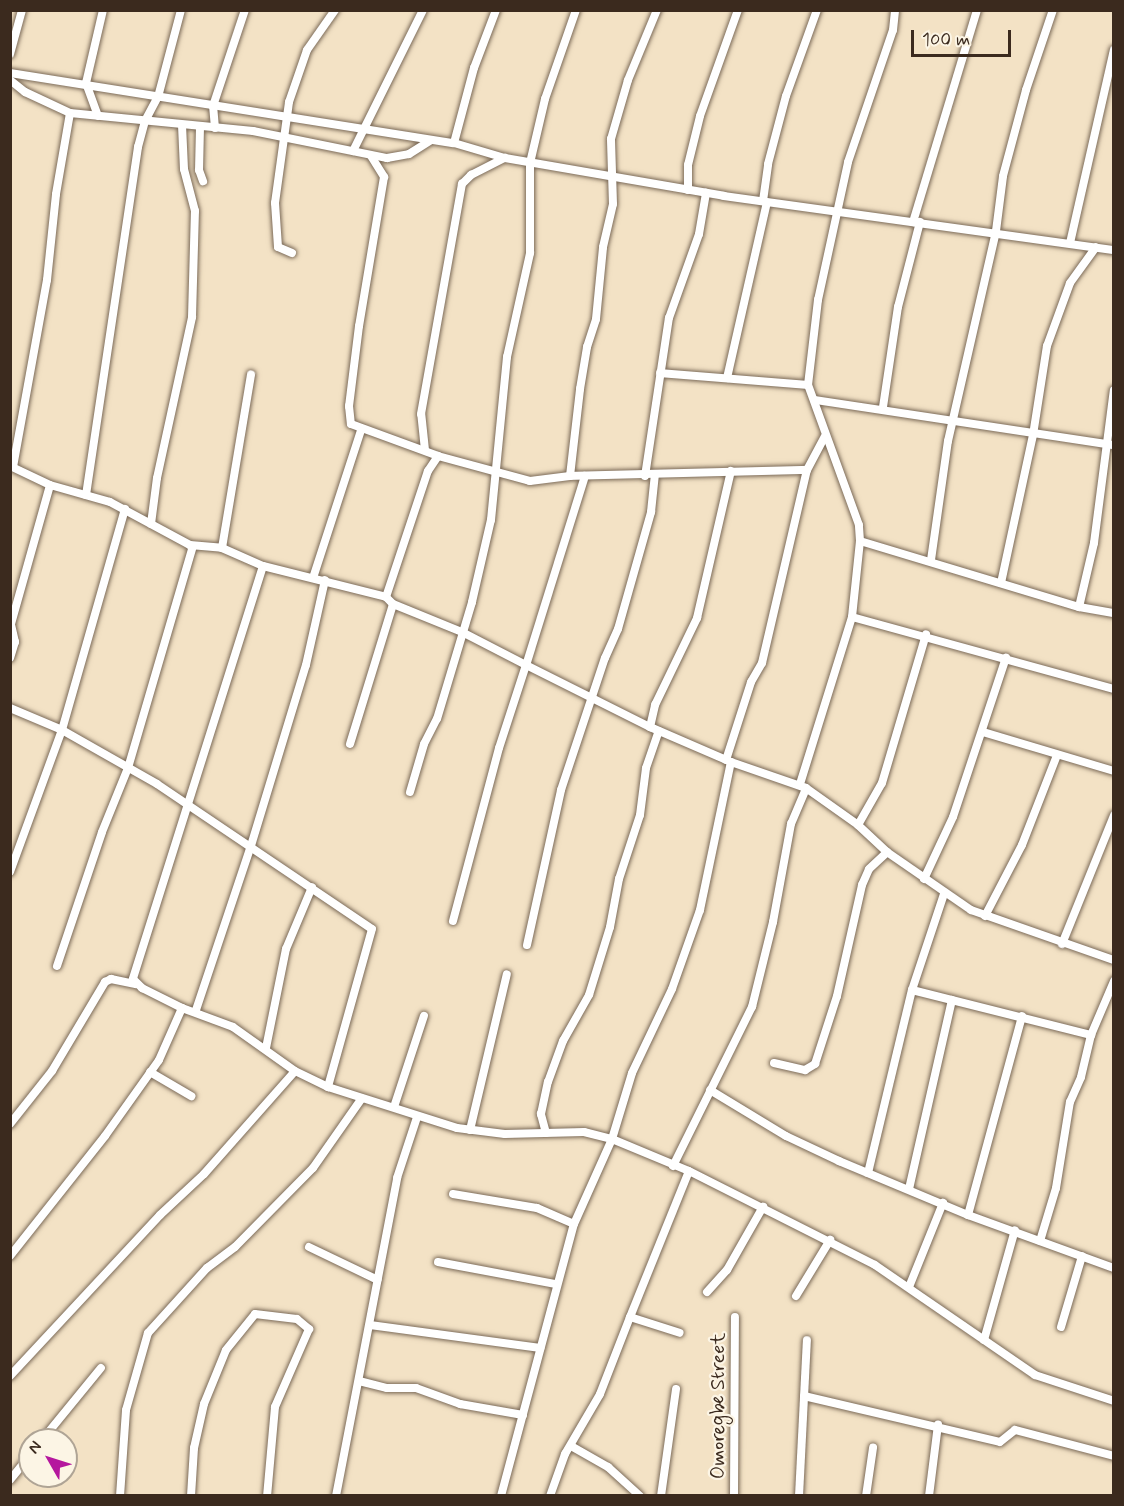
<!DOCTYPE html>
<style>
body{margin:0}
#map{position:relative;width:1124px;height:1506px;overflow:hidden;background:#f3e2c5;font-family:Mynerve,sans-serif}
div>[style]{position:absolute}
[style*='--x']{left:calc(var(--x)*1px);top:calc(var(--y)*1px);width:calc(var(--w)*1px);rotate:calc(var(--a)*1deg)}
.roads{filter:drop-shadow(0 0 2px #7b6a58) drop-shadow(0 0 2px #7b6a58)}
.street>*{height:8px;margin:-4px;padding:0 4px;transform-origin:4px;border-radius:4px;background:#fff}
span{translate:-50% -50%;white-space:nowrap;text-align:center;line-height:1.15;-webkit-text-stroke:4.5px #fcf5e5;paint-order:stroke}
.street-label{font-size:20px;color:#3b2a1e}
.frame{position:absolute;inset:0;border:12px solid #3b2a1e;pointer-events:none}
.north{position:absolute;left:18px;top:1428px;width:60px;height:60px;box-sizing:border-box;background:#fcf5e5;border:2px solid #afa495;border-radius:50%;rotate:309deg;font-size:16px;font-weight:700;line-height:24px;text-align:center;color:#3b2a1e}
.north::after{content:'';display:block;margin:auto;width:21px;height:27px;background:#b5179e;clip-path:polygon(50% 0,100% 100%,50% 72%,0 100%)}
.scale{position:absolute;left:911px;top:30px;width:100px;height:27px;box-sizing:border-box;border:3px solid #3b2a1e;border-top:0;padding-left:8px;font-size:18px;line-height:21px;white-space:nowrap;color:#3b2a1e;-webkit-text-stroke:4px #fcf5e5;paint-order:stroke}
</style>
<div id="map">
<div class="roads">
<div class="street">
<div style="--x:10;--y:54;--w:46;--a:-74.7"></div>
<div style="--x:10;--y:73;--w:449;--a:9"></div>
<div style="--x:454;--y:143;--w:53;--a:16.4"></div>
<div style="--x:505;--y:158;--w:222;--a:9.8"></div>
<div style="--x:724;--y:196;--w:394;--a:7.9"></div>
<div style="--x:10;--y:80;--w:19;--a:39"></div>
<div style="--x:25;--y:92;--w:50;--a:25"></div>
<div style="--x:70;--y:113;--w:184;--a:5.6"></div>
<div style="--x:253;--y:131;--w:137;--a:11.4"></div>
<div style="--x:387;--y:158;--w:22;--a:-10"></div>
<div style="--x:409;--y:154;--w:26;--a:-32"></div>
<div style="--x:98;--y:116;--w:35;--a:-110"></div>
<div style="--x:86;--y:83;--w:75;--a:-76.9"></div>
<div style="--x:200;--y:127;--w:43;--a:91.3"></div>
<div style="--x:199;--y:170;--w:12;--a:70"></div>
<div style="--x:215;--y:128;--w:22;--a:-95"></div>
<div style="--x:213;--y:106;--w:101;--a:-71.6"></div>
<div style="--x:454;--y:143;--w:78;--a:-75.1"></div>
<div style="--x:474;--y:68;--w:62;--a:-69.2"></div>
<div style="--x:353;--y:151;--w:157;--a:-63.6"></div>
<div style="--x:371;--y:156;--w:25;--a:58"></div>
<div style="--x:384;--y:177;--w:151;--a:99.5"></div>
<div style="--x:359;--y:326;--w:81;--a:97.1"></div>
<div style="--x:349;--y:406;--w:18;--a:84"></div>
<div style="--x:351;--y:424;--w:93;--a:20.2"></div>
<div style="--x:438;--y:456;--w:95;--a:15.2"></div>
<div style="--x:530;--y:481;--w:40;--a:-7.1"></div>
<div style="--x:570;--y:476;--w:237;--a:-1.5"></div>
<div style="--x:688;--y:190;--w:25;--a:-90"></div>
<div style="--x:688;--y:165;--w:50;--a:-76.2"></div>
<div style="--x:700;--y:116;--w:113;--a:-70.3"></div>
<div style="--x:763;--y:201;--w:37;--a:-82"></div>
<div style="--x:768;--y:164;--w:70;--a:-75.2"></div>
<div style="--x:786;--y:96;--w:91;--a:-70.2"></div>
<div style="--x:913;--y:222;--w:221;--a:-73.2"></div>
<div style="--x:1070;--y:243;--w:198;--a:-77.2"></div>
<div style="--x:292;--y:253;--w:15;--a:-157"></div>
<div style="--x:278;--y:247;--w:44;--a:-93.9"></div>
<div style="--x:275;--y:203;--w:102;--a:-82.1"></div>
<div style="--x:289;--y:102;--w:55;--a:-70.9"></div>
<div style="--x:307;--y:50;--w:49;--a:-55"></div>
<div style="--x:660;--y:373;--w:148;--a:4.6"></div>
<div style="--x:727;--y:378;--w:180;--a:-77.2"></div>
<div style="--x:815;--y:400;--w:302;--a:8.6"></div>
<div style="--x:883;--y:407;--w:101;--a:-81.5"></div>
<div style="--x:898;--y:307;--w:88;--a:-75.5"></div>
<div style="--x:425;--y:450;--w:36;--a:-96"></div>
<div style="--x:421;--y:414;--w:234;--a:-79.9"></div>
<div style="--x:462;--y:184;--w:13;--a:-45"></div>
<div style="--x:471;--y:175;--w:38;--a:-27"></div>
<div style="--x:10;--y:466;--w:44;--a:25.4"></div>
<div style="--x:50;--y:485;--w:62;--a:15.8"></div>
<div style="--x:110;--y:502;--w:91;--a:28.3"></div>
<div style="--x:190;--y:545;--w:32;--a:5"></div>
<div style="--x:222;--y:548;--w:45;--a:23.7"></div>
<div style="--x:263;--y:566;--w:127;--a:14.1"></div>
<div style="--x:386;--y:597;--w:10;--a:45"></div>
<div style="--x:393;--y:604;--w:74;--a:22.1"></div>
<div style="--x:462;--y:632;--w:72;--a:27.3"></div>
<div style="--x:526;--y:665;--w:87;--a:108"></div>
<div style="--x:499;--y:748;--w:179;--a:104.9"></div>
<div style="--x:13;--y:467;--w:190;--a:-79.7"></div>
<div style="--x:47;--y:280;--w:86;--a:-84"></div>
<div style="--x:56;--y:194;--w:82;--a:-80.2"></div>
<div style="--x:570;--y:476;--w:88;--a:-83.4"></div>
<div style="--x:580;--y:389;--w:43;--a:-80.5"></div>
<div style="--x:587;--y:347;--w:29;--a:-72"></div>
<div style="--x:596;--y:319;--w:72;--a:-84.4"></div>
<div style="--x:603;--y:247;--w:44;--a:-76.9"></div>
<div style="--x:613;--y:204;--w:65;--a:-91.8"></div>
<div style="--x:611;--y:139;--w:61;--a:-73.9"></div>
<div style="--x:628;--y:80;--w:76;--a:-67.5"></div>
<div style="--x:585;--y:476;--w:198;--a:107.3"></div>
<div style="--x:526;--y:665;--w:139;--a:26.6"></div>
<div style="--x:650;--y:727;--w:88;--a:23.4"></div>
<div style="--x:731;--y:762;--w:79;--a:19.1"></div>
<div style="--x:806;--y:788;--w:64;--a:35.4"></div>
<div style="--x:858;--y:825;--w:40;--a:43"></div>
<div style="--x:887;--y:852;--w:102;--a:34.6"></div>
<div style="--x:971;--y:910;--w:151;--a:19.3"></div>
<div style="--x:645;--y:476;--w:160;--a:-81.4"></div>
<div style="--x:669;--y:318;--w:89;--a:-70.3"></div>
<div style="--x:699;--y:234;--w:42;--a:-80.3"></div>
<div style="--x:86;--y:495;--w:352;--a:-81.5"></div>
<div style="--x:138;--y:147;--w:27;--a:-75"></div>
<div style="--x:145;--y:121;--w:27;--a:-62"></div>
<div style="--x:158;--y:97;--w:90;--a:-75.2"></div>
<div style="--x:151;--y:524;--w:46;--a:-82.6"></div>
<div style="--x:157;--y:478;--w:165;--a:-77.7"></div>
<div style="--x:192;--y:317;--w:106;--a:-88.4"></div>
<div style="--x:195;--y:211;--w:43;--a:-104.7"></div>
<div style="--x:184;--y:169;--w:44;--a:-92.6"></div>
<div style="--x:860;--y:541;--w:229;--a:16.8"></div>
<div style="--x:1079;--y:607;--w:36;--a:10"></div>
<div style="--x:222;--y:548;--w:176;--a:-80.5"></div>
<div style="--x:931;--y:560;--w:120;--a:-81.9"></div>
<div style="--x:948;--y:441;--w:215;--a:-77.1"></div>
<div style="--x:996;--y:231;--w:55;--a:-82.7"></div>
<div style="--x:1003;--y:176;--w:89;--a:-75"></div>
<div style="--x:1026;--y:90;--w:84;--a:-71.4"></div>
<div style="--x:263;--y:566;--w:433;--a:107.5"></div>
<div style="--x:133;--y:979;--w:13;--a:45"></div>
<div style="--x:142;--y:988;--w:45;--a:26.6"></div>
<div style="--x:182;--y:1008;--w:54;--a:20.4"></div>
<div style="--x:233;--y:1027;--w:76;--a:35.4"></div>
<div style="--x:295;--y:1071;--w:37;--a:26"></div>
<div style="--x:313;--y:578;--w:156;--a:-72"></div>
<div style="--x:1001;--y:583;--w:151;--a:-77.8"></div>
<div style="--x:1033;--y:435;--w:90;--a:-81.1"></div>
<div style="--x:1047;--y:346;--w:67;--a:-69.9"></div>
<div style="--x:1070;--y:283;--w:44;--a:-54.2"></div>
<div style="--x:386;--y:597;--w:133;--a:-71.6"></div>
<div style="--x:428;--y:471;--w:18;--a:-56"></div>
<div style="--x:1079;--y:607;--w:66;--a:-76.8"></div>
<div style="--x:1094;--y:543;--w:154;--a:-82.6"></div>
<div style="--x:852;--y:617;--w:272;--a:15.4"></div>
<div style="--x:10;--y:658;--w:17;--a:-73"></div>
<div style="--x:15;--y:642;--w:18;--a:-103"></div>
<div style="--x:11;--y:624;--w:144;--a:-74.3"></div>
<div style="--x:10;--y:708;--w:56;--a:22.9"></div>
<div style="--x:62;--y:730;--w:109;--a:29.6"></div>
<div style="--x:157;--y:784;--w:259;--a:34"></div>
<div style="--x:372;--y:929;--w:164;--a:105.6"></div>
<div style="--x:328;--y:1087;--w:135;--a:17.6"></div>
<div style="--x:457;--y:1128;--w:48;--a:7.1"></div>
<div style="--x:505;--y:1134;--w:79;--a:-1.5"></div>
<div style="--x:584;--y:1132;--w:29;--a:14"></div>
<div style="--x:612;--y:1139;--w:83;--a:22.6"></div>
<div style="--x:689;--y:1171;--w:208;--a:26.8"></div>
<div style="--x:875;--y:1265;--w:194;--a:34.5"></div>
<div style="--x:1035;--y:1375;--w:83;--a:18.2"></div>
<div style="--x:650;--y:727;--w:23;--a:-77"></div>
<div style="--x:655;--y:705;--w:97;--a:-64.2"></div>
<div style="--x:697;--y:618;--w:151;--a:-77"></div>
<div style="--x:983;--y:732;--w:137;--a:16.6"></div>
<div style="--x:350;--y:744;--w:146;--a:-72.9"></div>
<div style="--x:726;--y:760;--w:82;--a:-72.2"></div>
<div style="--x:751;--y:682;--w:22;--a:-60"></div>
<div style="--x:762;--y:663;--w:198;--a:-76.9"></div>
<div style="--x:807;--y:470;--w:38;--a:-62"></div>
<div style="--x:800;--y:784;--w:175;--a:-72.7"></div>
<div style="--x:852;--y:617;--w:76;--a:-84"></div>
<div style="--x:860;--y:541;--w:16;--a:-94"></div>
<div style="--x:859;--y:525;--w:149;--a:-110"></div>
<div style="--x:808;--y:385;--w:86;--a:-83.3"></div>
<div style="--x:818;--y:300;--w:141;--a:-77.7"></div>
<div style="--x:848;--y:162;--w:139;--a:-71.2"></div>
<div style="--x:893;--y:30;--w:20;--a:-84"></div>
<div style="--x:410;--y:792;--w:50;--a:-73.7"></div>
<div style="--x:424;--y:744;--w:28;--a:-63"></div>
<div style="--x:437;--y:719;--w:122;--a:-73.3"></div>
<div style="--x:472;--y:602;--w:84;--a:-77"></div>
<div style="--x:491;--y:520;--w:164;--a:-84.4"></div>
<div style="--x:507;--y:357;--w:107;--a:-77.5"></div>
<div style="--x:530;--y:253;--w:90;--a:-90"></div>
<div style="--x:530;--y:163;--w:66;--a:-76.8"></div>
<div style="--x:545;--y:99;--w:94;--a:-70.8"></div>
<div style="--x:858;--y:825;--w:48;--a:-60.3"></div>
<div style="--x:882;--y:783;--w:155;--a:-73.5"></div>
<div style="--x:10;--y:872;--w:151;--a:-69.9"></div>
<div style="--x:62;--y:730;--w:230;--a:-74.1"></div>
<div style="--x:924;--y:879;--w:68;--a:-64.9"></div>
<div style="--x:953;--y:817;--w:168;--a:-71.6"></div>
<div style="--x:985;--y:916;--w:80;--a:-62.5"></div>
<div style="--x:1022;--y:845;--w:97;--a:-68.7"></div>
<div style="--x:1062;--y:944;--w:139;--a:-68"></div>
<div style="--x:527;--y:945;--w:159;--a:-77.6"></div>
<div style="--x:561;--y:790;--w:139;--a:-71.6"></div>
<div style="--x:605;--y:658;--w:32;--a:-66"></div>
<div style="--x:618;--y:629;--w:122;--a:-74.2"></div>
<div style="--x:651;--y:512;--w:37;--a:-84"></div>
<div style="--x:57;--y:966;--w:141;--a:-71.4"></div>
<div style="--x:102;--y:832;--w:69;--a:-67.9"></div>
<div style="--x:128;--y:768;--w:231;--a:-73.7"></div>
<div style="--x:912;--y:990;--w:185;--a:14.1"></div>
<div style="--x:196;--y:1010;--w:170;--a:-71.5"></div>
<div style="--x:250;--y:849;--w:192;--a:-73.1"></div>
<div style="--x:306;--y:665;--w:87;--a:-77.4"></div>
<div style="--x:266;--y:1048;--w:101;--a:-78.6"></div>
<div style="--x:286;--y:949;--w:67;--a:-67.2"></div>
<div style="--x:774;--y:1063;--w:32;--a:13"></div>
<div style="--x:805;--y:1070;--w:12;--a:-31"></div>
<div style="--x:815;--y:1064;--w:71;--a:-72.1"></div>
<div style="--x:837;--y:996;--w:114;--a:-77.3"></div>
<div style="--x:862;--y:885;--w:17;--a:-66"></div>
<div style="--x:869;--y:869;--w:25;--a:-43"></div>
<div style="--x:150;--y:1072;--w:48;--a:30.3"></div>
<div style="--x:710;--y:1090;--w:89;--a:31.2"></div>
<div style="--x:786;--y:1136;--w:59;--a:25.3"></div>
<div style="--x:839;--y:1161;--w:140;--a:22.7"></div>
<div style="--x:968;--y:1215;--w:155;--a:20"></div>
<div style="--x:394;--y:1107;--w:96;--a:-71.8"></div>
<div style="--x:10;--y:1124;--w:68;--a:-51.6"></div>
<div style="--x:52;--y:1071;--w:104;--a:-59.2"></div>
<div style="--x:105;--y:982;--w:7;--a:-27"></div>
<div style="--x:111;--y:979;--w:25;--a:12"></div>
<div style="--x:470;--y:1130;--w:160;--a:-76.7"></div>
<div style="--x:546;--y:1133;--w:20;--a:-105"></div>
<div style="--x:541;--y:1114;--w:33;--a:-78"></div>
<div style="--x:548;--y:1082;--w:44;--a:-69.9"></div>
<div style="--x:563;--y:1041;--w:53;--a:-60.5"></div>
<div style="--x:589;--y:995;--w:71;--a:-72.8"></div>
<div style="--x:610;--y:927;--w:49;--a:-79.4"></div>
<div style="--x:619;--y:879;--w:67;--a:-71.8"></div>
<div style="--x:640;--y:815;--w:47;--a:-82.7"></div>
<div style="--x:646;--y:768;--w:39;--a:-71"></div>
<div style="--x:673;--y:1166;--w:178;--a:-63.6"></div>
<div style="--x:752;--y:1007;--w:88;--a:-76.1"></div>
<div style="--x:773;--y:922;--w:100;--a:-79.6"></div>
<div style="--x:791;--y:824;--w:39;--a:-67"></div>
<div style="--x:868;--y:1173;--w:188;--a:-76.5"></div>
<div style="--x:912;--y:990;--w:101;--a:-71.6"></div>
<div style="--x:909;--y:1189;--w:194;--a:-77.2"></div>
<div style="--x:453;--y:1194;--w:85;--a:9.5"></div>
<div style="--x:537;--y:1208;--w:40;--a:23.4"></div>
<div style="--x:968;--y:1215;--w:206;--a:-74.8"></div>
<div style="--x:1040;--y:1241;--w:55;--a:-73.2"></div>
<div style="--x:1056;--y:1188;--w:87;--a:-80.8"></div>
<div style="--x:1070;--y:1102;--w:27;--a:-66"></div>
<div style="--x:1081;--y:1077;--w:43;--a:-76.6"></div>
<div style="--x:1091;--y:1035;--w:59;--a:-66.9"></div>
<div style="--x:309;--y:1247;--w:76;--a:25.6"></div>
<div style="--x:10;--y:1256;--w:153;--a:-51.6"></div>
<div style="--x:105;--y:1136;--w:93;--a:-54.6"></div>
<div style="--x:159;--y:1060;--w:57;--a:-66.1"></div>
<div style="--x:438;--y:1262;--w:120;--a:10.6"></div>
<div style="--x:909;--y:1287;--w:91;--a:-68"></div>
<div style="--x:707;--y:1292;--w:30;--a:-48"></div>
<div style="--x:727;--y:1270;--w:73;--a:-60.3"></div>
<div style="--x:796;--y:1296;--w:66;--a:-58.7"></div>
<div style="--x:630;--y:1317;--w:157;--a:-68"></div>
<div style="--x:370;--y:1325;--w:172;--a:7.7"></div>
<div style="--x:1061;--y:1327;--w:74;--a:-73.5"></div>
<div style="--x:984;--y:1340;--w:114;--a:-74.3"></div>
<div style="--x:10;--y:1376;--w:220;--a:-47"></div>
<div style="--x:160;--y:1215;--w:60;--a:-43"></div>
<div style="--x:204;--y:1174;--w:137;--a:-48.5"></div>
<div style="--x:359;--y:1381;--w:29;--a:14"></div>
<div style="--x:387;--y:1388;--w:29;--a:0"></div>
<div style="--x:416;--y:1388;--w:47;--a:20"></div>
<div style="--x:460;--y:1404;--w:64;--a:9.9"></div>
<div style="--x:804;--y:1396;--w:201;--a:13.2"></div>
<div style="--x:1000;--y:1442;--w:19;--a:-39"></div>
<div style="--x:1015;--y:1430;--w:102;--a:14.7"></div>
<div style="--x:42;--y:1440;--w:93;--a:-50.7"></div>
<div style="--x:571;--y:1446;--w:43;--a:29.6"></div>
<div style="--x:608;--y:1467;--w:43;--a:42.2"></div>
<div style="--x:10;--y:1480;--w:32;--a:-51"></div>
<div style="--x:120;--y:1496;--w:86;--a:-86"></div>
<div style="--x:126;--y:1410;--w:80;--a:-74.1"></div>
<div style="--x:148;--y:1333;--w:88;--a:-47.8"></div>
<div style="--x:207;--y:1268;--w:35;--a:-37"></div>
<div style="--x:235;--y:1247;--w:111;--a:-45.4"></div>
<div style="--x:313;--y:1168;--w:85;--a:-55"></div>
<div style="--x:191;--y:1496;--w:48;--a:-86.4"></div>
<div style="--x:194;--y:1448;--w:45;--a:-77.2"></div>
<div style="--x:204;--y:1404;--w:58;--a:-67.8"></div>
<div style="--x:226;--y:1350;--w:46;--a:-51.1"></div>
<div style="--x:255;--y:1314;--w:42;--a:6.8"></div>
<div style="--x:297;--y:1319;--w:16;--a:40"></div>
<div style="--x:309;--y:1329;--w:85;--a:113.6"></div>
<div style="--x:275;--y:1407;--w:89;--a:95.1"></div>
<div style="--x:336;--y:1496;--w:324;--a:-79.1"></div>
<div style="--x:397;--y:1178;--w:64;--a:-71.8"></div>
<div style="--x:501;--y:1496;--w:282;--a:-75"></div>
<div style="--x:574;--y:1224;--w:93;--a:-65.9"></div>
<div style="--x:612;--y:1139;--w:69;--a:-73.1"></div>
<div style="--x:632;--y:1073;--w:93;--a:-64.5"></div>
<div style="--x:672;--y:989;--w:84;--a:-70.5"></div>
<div style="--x:700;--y:910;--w:151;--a:-78.2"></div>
<div style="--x:550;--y:1496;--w:45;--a:-70.3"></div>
<div style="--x:565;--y:1454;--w:69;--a:-59.7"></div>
<div style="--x:600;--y:1394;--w:83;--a:-68.7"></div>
<div style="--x:630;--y:1317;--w:52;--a:17.7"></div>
<div style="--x:661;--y:1496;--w:108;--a:-82"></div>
<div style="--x:734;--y:1496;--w:179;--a:-89.7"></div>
<div style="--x:799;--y:1496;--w:156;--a:-87.1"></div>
<div style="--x:866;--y:1496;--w:49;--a:-81.7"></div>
<div style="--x:929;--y:1496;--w:72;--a:-82.8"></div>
</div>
</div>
<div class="street-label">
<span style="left:718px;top:1406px;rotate:-90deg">Omoregbe Street</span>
</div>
<div class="frame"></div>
<div class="north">N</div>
<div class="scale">100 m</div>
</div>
